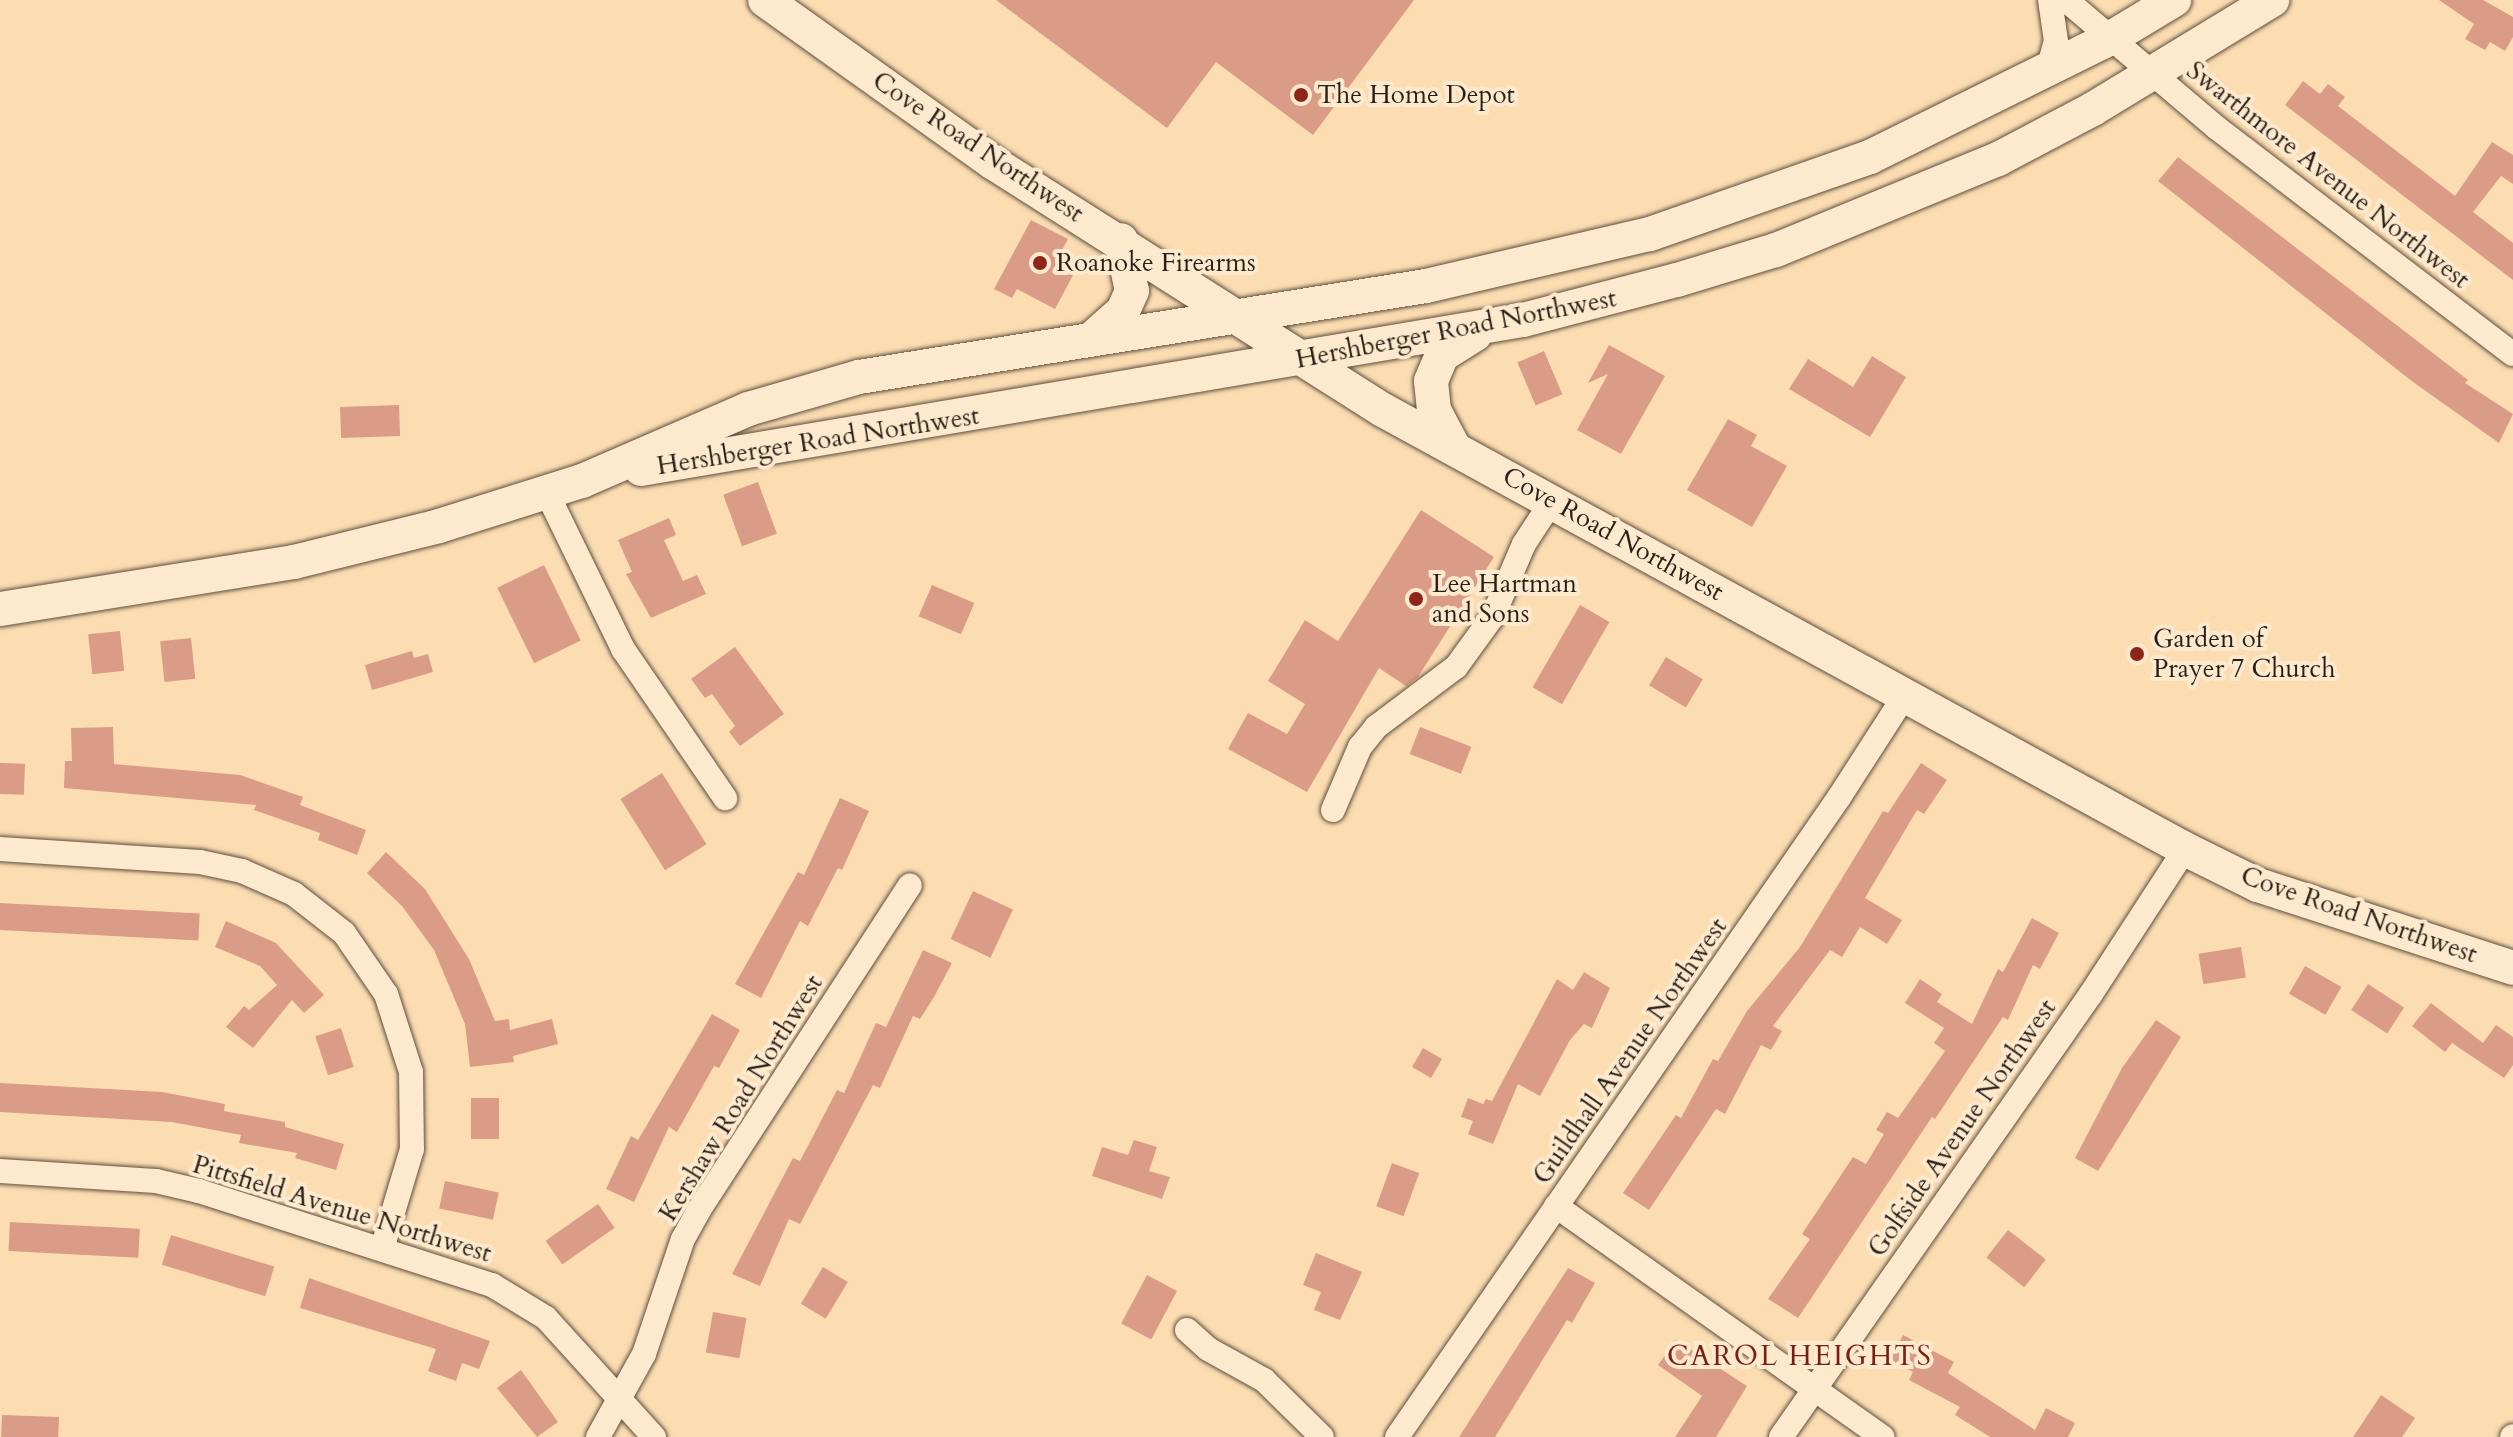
<!DOCTYPE html>
<style>
body{margin:0}
#map{position:relative;width:2513px;height:1437px;overflow:hidden;background:#fcddb2;font-family:Cardo,serif}
div>[style]{position:absolute}
[style*='--x']{left:calc(var(--x)*1px);top:calc(var(--y)*1px);width:calc(var(--w)*1px);rotate:calc(var(--a)*1deg)}
.building>*{inset:0;background:#db9c87;transform-origin:0 0}
.roads{filter:drop-shadow(0 0 2px #5e4e3e) drop-shadow(0 0 2px #5e4e3e)}
.street>*{height:24px;margin:-12px;padding:0 12px;transform-origin:12px;border-radius:12px;background:#fde9cd}
.secondary>*{height:34px;margin:-17px;padding:0 17px;transform-origin:17px;border-radius:17px;background:#fde9cd}
.dots>*{width:22px;height:22px;translate:-50% -50%;box-sizing:border-box;border:4px solid #fde9cd;border-radius:50%}
span{translate:-50% -50%;white-space:nowrap;text-align:center;line-height:1.15;-webkit-text-stroke:8px #fde9cd;paint-order:stroke}
.poi-label{font-size:26px;color:#291f18}
.left{translate:0 -50%;text-align:left}
.street-label{font-size:26px;color:#291f18}
.neighbourhood-label{font-size:28px;color:#7a1f14;letter-spacing:2px}
</style>
<div id="map">
<div class="building">
<div style="clip-path:polygon(996px 0,1414px 0,1313px 135px,1216px 62px,1167px 128px)"></div>
<div style="clip-path:polygon(2439px 0,2483px 0,2513px 17px,2513px 37px,2505px 51px,2490px 42px,2485px 50px,2465px 39px,2474px 24px)"></div>
<div style="clip-path:polygon(2303px 81px,2320px 94px,2328px 84px,2345px 97px,2338px 106px,2455px 196px,2492px 142px,2513px 155px,2513px 184px,2501px 176px,2473px 212px,2513px 243px,2513px 280px,2285px 105px)"></div>
<div style="clip-path:polygon(2178px 157px,2468px 380px,2465px 383px,2513px 414px,2499px 443px,2413px 382px,2158px 181px)"></div>
<div style="clip-path:polygon(1031px 220px,1068px 239px,1061px 252px,1080px 262px,1055px 309px,1017px 289px,1012px 298px,994px 289px)"></div>
<div style="clip-path:polygon(1609px 345px,1665px 376px,1621px 454px,1577px 430px,1608px 374px,1588px 383px)"></div>
<div style="left:1544px;top:351px;width:47px;height:29px;rotate:67deg"></div>
<div style="clip-path:polygon(1872px 356px,1906px 377px,1870px 437px,1789px 389px,1808px 359px,1853px 387px)"></div>
<div style="left:399px;top:405px;width:31px;height:59px;rotate:88deg"></div>
<div style="clip-path:polygon(1728px 419px,1757px 435px,1751px 446px,1787px 466px,1752px 527px,1687px 490px)"></div>
<div style="left:758px;top:482px;width:55px;height:37px;rotate:70deg"></div>
<div style="clip-path:polygon(1421px 510px,1494px 557px,1418px 677px,1406px 686px,1379px 668px,1307px 792px,1228px 749px,1248px 713px,1287px 734px,1305px 704px,1268px 681px,1305px 620px,1338px 641px)"></div>
<div style="clip-path:polygon(669px 518px,676px 535px,664px 540px,683px 581px,697px 575px,706px 594px,651px 618px,626px 574px,632px 572px,618px 540px)"></div>
<div style="left:544px;top:565px;width:84px;height:52px;rotate:64deg"></div>
<div style="left:932px;top:585px;width:46px;height:34px;rotate:23deg"></div>
<div style="left:1580px;top:605px;width:34px;height:95px;rotate:30deg"></div>
<div style="left:120px;top:631px;width:40px;height:32px;rotate:84deg"></div>
<div style="left:191px;top:638px;width:41px;height:31px;rotate:84deg"></div>
<div style="clip-path:polygon(735px 647px,784px 714px,740px 746px,729px 732px,735px 726px,712px 694px,705px 698px,691px 679px)"></div>
<div style="clip-path:polygon(412px 651px,414px 658px,428px 654px,433px 672px,372px 690px,365px 665px)"></div>
<div style="left:1666px;top:657px;width:43px;height:33px;rotate:31deg"></div>
<div style="clip-path:polygon(113px 727px,114px 764px,240px 775px,303px 797px,300px 805px,366px 830px,357px 855px,318px 840px,320px 833px,254px 810px,256px 805px,64px 788px,65px 761px,72px 761px,71px 728px)"></div>
<div style="left:1420px;top:727px;width:55px;height:29px;rotate:21deg"></div>
<div style="left:0;top:763px;width:25px;height:31px;rotate:2deg"></div>
<div style="clip-path:polygon(1921px 763px,1947px 780px,1924px 814px,1917px 810px,1865px 898px,1902px 920px,1887px 944px,1860px 927px,1842px 957px,1830px 950px,1773px 1026px,1782px 1031px,1771px 1050px,1761px 1045px,1725px 1114px,1716px 1109px,1649px 1210px,1623px 1193px,1676px 1115px,1681px 1118px,1713px 1059px,1718px 1061px,1747px 1011px,1800px 947px,1883px 811px,1888px 813px)"></div>
<div style="left:662px;top:773px;width:84px;height:49px;rotate:58deg"></div>
<div style="clip-path:polygon(840px 798px,869px 811px,842px 870px,838px 868px,808px 926px,800px 921px,761px 998px,735px 984px,798px 872px,804px 875px)"></div>
<div style="clip-path:polygon(386px 852px,425px 889px,469px 959px,495px 1021px,509px 1019px,510px 1030px,552px 1019px,558px 1044px,513px 1056px,514px 1062px,470px 1067px,465px 1024px,434px 950px,402px 906px,367px 873px)"></div>
<div style="left:973px;top:891px;width:44px;height:53px;rotate:25deg"></div>
<div style="left:0;top:903px;width:200px;height:27px;rotate:3deg"></div>
<div style="clip-path:polygon(2032px 918px,2059px 933px,2040px 969px,2033px 965px,2008px 1020px,2003px 1017px,1935px 1119px,1932px 1117px,1798px 1318px,1768px 1299px,1810px 1239px,1802px 1234px,1853px 1157px,1866px 1164px,1884px 1134px,1876px 1130px,1887px 1112px,1898px 1118px,1945px 1051px,1934px 1043px,1944px 1028px,1905px 1003px,1920px 979px,1942px 994px,1937px 1002px,1972px 1024px,1998px 969px,2003px 972px)"></div>
<div style="clip-path:polygon(226px 921px,276px 943px,324px 995px,304px 1013px,292px 1000px,253px 1048px,226px 1027px,244px 1006px,249px 1010px,277px 985px,260px 966px,215px 947px)"></div>
<div style="left:2241px;top:947px;width:31px;height:43px;rotate:81deg"></div>
<div style="clip-path:polygon(923px 950px,952px 963px,934px 997px,920px 1019px,913px 1016px,880px 1088px,873px 1085px,800px 1224px,789px 1219px,760px 1286px,732px 1274px,793px 1158px,800px 1161px,837px 1090px,844px 1093px,876px 1023px,886px 1027px)"></div>
<div style="left:2305px;top:966px;width:42px;height:32px;rotate:30deg"></div>
<div style="clip-path:polygon(1584px 972px,1610px 988px,1592px 1028px,1584px 1024px,1570px 1040px,1540px 1096px,1518px 1084px,1493px 1144px,1468px 1134px,1473px 1121px,1461px 1117px,1468px 1098px,1483px 1104px,1486px 1099px,1492px 1101px,1557px 979px,1573px 990px)"></div>
<div style="left:2368px;top:984px;width:43px;height:31px;rotate:33deg"></div>
<div style="clip-path:polygon(2431px 1003px,2483px 1043px,2496px 1025px,2513px 1037px,2513px 1065px,2504px 1078px,2452px 1043px,2445px 1052px,2412px 1026px)"></div>
<div style="clip-path:polygon(712px 1014px,740px 1030px,719px 1068px,714px 1066px,677px 1132px,669px 1127px,634px 1202px,606px 1189px,631px 1136px,638px 1140px)"></div>
<div style="clip-path:polygon(2156px 1020px,2181px 1037px,2098px 1171px,2075px 1158px,2122px 1068px)"></div>
<div style="left:341px;top:1028px;width:41px;height:27px;rotate:72deg"></div>
<div style="left:1423px;top:1048px;width:22px;height:22px;rotate:30deg"></div>
<div style="clip-path:polygon(0 1083px,162px 1092px,225px 1104px,224px 1111px,285px 1122px,285px 1127px,344px 1144px,336px 1170px,295px 1158px,297px 1153px,239px 1143px,241px 1135px,172px 1122px,0 1112px)"></div>
<div style="left:499px;top:1098px;width:41px;height:28px;rotate:90deg"></div>
<div style="clip-path:polygon(1134px 1140px,1157px 1147px,1149px 1171px,1170px 1177px,1162px 1199px,1092px 1176px,1102px 1147px,1128px 1155px)"></div>
<div style="left:1392px;top:1163px;width:29px;height:46px;rotate:20deg"></div>
<div style="left:445px;top:1181px;width:55px;height:28px;rotate:12deg"></div>
<div style="left:598px;top:1204px;width:29px;height:64px;rotate:55deg"></div>
<div style="left:10px;top:1222px;width:130px;height:29px;rotate:3deg"></div>
<div style="left:2008px;top:1230px;width:48px;height:35px;rotate:38deg"></div>
<div style="left:171px;top:1235px;width:108px;height:31px;rotate:17deg"></div>
<div style="clip-path:polygon(1316px 1253px,1362px 1272px,1340px 1320px,1314px 1310px,1321px 1292px,1303px 1285px)"></div>
<div style="left:823px;top:1267px;width:29px;height:43px;rotate:31deg"></div>
<div style="clip-path:polygon(1568px 1268px,1595px 1283px,1572px 1323px,1567px 1320px,1495px 1437px,1459px 1437px)"></div>
<div style="left:1147px;top:1275px;width:34px;height:55px;rotate:28deg"></div>
<div style="clip-path:polygon(309px 1278px,490px 1341px,479px 1369px,462px 1363px,456px 1381px,428px 1371px,436px 1349px,300px 1308px)"></div>
<div style="left:713px;top:1312px;width:34px;height:41px;rotate:10deg"></div>
<div style="clip-path:polygon(1903px 1335px,1954px 1362px,1948px 1373px,2035px 1430px,2046px 1408px,2075px 1423px,2068px 1437px,1990px 1437px,1955px 1415px,1960px 1407px,1909px 1380px,1913px 1372px,1890px 1360px)"></div>
<div style="clip-path:polygon(1676px 1340px,1747px 1386px,1716px 1437px,1675px 1437px,1702px 1396px,1658px 1365px)"></div>
<div style="clip-path:polygon(521px 1370px,558px 1422px,537px 1437px,497px 1388px)"></div>
<div style="clip-path:polygon(2381px 1395px,2415px 1418px,2402px 1437px,2353px 1437px)"></div>
<div style="left:2px;top:1415px;width:57px;height:22px;rotate:2deg"></div>
</div>
<div class="roads">
<div class="street">
<div style="--x:2066;--y:0;--w:198;--a:40.3"></div>
<div style="--x:2217;--y:128;--w:372;--a:37.4"></div>
<div style="--x:2048;--y:70;--w:30;--a:-75"></div>
<div style="--x:2056;--y:41;--w:41;--a:-98.3"></div>
<div style="--x:547;--y:493;--w:174;--a:64"></div>
<div style="--x:623;--y:649;--w:181;--a:55.6"></div>
<div style="--x:1333;--y:810;--w:69;--a:-66.8"></div>
<div style="--x:1360;--y:747;--w:26;--a:-51"></div>
<div style="--x:1376;--y:727;--w:100;--a:-36.9"></div>
<div style="--x:1456;--y:667;--w:63;--a:-54"></div>
<div style="--x:1493;--y:616;--w:78;--a:-66.7"></div>
<div style="--x:1524;--y:544;--w:51;--a:-56.9"></div>
<div style="--x:0;--y:849;--w:200;--a:3.7"></div>
<div style="--x:200;--y:862;--w:43;--a:12.1"></div>
<div style="--x:242;--y:871;--w:57;--a:23.9"></div>
<div style="--x:294;--y:894;--w:63;--a:38"></div>
<div style="--x:344;--y:933;--w:74;--a:55.5"></div>
<div style="--x:386;--y:994;--w:82;--a:72.2"></div>
<div style="--x:411;--y:1072;--w:77;--a:89.3"></div>
<div style="--x:412;--y:1149;--w:104;--a:106.7"></div>
<div style="--x:0;--y:1171;--w:156;--a:3.7"></div>
<div style="--x:156;--y:1181;--w:44;--a:13.1"></div>
<div style="--x:199;--y:1191;--w:308;--a:17.8"></div>
<div style="--x:492;--y:1285;--w:63;--a:31.4"></div>
<div style="--x:546;--y:1318;--w:161;--a:47.8"></div>
<div style="--x:1556;--y:1206;--w:400;--a:35.3"></div>
<div style="--x:1187;--y:1330;--w:28;--a:42"></div>
<div style="--x:1208;--y:1349;--w:64;--a:29"></div>
<div style="--x:1264;--y:1380;--w:81;--a:44.5"></div>
<div style="--x:598;--y:1437;--w:95;--a:-61"></div>
<div style="--x:644;--y:1354;--w:121;--a:-71.3"></div>
<div style="--x:683;--y:1239;--w:33;--a:-61"></div>
<div style="--x:699;--y:1210;--w:387;--a:-57"></div>
<div style="--x:1397;--y:1437;--w:779;--a:-55.35"></div>
<div style="--x:1840;--y:796;--w:120;--a:-57.2"></div>
<div style="--x:1781;--y:1437;--w:541;--a:-55.02"></div>
<div style="--x:2091;--y:994;--w:173;--a:-57"></div>
<div style="--x:2512;--y:1437;--w:1;--a:-45"></div>
</div>
<div class="secondary">
<div style="--x:765;--y:0;--w:279;--a:35.5"></div>
<div style="--x:992;--y:162;--w:463;--a:32.4"></div>
<div style="--x:1383;--y:410;--w:914;--a:28.7"></div>
<div style="--x:2185;--y:849;--w:81;--a:26.3"></div>
<div style="--x:2258;--y:885;--w:268;--a:18"></div>
<div style="--x:1095;--y:336;--w:38;--a:-42"></div>
<div style="--x:1123;--y:311;--w:22;--a:-66"></div>
<div style="--x:1132;--y:291;--w:52;--a:-102.2"></div>
<div style="--x:1454;--y:448;--w:43;--a:-117.8"></div>
<div style="--x:1434;--y:410;--w:29;--a:-96"></div>
<div style="--x:1431;--y:381;--w:28;--a:-67"></div>
<div style="--x:1442;--y:355;--w:39;--a:-32"></div>
<div style="--x:641;--y:469;--w:894;--a:-9.59"></div>
<div style="--x:1523;--y:320;--w:159;--a:-14.6"></div>
<div style="--x:1677;--y:280;--w:103;--a:-16.9"></div>
<div style="--x:1776;--y:250;--w:240;--a:-22.3"></div>
<div style="--x:1998;--y:159;--w:107;--a:-27.8"></div>
<div style="--x:2093;--y:109;--w:210;--a:-31.3"></div>
<div style="--x:0;--y:609;--w:298;--a:-9.1"></div>
<div style="--x:294;--y:562;--w:149;--a:-13.9"></div>
<div style="--x:439;--y:526;--w:150;--a:-17.5"></div>
<div style="--x:582;--y:481;--w:181;--a:-23.4"></div>
<div style="--x:748;--y:409;--w:116;--a:-16.1"></div>
<div style="--x:859;--y:377;--w:574;--a:-9.12"></div>
<div style="--x:1426;--y:286;--w:230;--a:-13.1"></div>
<div style="--x:1650;--y:234;--w:233;--a:-19.3"></div>
<div style="--x:1870;--y:157;--w:269;--a:-26.3"></div>
<div style="--x:2111;--y:38;--w:74;--a:-31.1"></div>
</div>
</div>
<div class="dots">
<div style="left:1301px;top:95px;background:#8f2418"></div>
<div style="left:1040px;top:263px;background:#8f2418"></div>
<div style="left:1416px;top:599px;background:#8f2418"></div>
<div style="left:2137px;top:654px;background:#8f2418"></div>
</div>
<div class="poi-label">
<span class="left" style="left:1317px;top:95px">The Home Depot</span>
<span class="left" style="left:1056px;top:263px">Roanoke Firearms</span>
<span class="left" style="left:1432px;top:599px">Lee Hartman<br>and Sons</span>
<span class="left" style="left:2153px;top:654px">Garden of<br>Prayer 7 Church</span>
</div>
<div class="street-label">
<span style="left:978px;top:147px;rotate:34deg">Cove Road Northwest</span>
<span style="left:2328px;top:175px;rotate:38deg">Swarthmore Avenue Northwest</span>
<span style="left:1456px;top:329px;rotate:-11deg">Hershberger Road Northwest</span>
<span style="left:818px;top:441px;rotate:-9deg">Hershberger Road Northwest</span>
<span style="left:1613px;top:534px;rotate:29deg">Cove Road Northwest</span>
<span style="left:2359px;top:915px;rotate:19deg">Cove Road Northwest</span>
<span style="left:1630px;top:1051px;rotate:-55deg">Guildhall Avenue Northwest</span>
<span style="left:741px;top:1098px;rotate:-58deg">Kershaw Road Northwest</span>
<span style="left:1962px;top:1128px;rotate:-55deg">Golfside Avenue Northwest</span>
<span style="left:342px;top:1209px;rotate:17deg">Pittsfield Avenue Northwest</span>
</div>
<div class="neighbourhood-label">
<span style="left:1800px;top:1356px">CAROL HEIGHTS</span>
</div>
</div>
